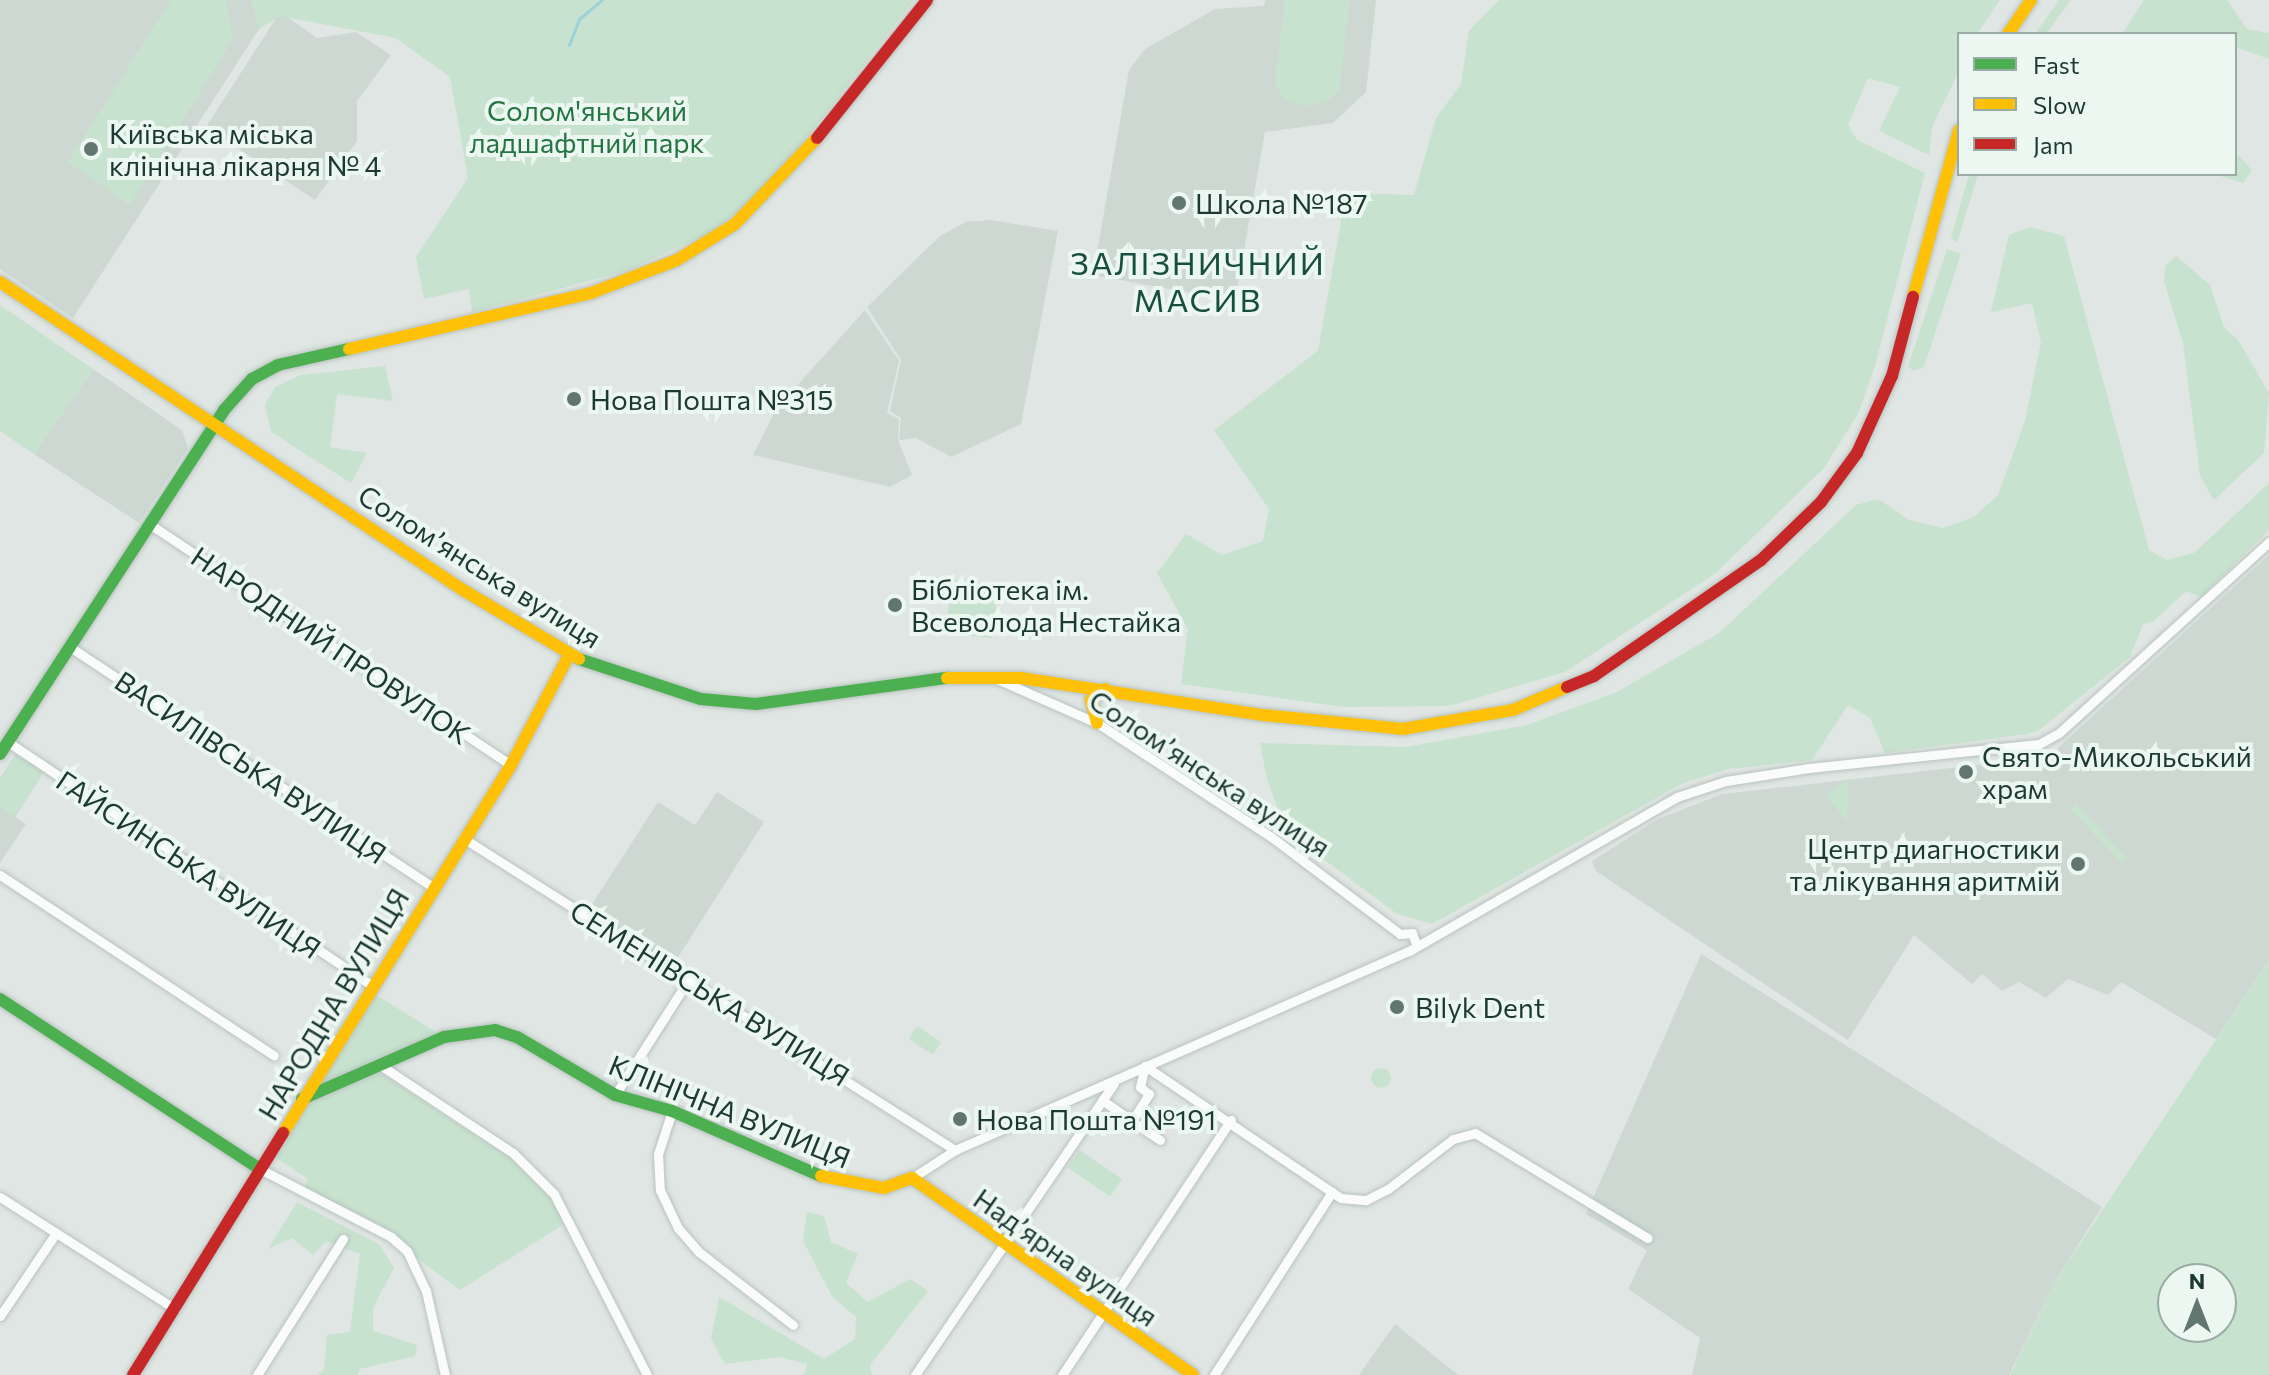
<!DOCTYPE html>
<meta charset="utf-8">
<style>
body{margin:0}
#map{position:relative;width:2269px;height:1375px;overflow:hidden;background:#e0e6e3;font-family:Commissioner,sans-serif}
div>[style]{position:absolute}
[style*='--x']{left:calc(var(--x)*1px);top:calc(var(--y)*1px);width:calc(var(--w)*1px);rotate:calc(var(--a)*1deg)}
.built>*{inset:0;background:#cdd8d3}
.green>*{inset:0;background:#c7e2ce;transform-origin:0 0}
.round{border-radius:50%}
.stream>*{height:3px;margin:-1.5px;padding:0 1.5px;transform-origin:1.5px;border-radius:1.5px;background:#9bd2da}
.roads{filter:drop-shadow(0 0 2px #b8c3bf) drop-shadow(0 0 2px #b8c3bf)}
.street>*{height:9px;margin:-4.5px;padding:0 4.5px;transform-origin:4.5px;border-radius:4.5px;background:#fafbfb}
.fast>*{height:12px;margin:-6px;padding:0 6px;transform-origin:6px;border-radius:6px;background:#4caf50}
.slow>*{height:12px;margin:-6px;padding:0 6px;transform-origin:6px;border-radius:6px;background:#ffc107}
.jam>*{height:12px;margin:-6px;padding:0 6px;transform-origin:6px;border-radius:6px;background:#c62828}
.dots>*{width:22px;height:22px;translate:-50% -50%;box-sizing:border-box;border:4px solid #ecf7f1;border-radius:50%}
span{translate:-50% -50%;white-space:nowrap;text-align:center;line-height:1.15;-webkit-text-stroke:8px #ecf7f1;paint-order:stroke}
.park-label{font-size:28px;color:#247541}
.poi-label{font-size:28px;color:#1d3a32}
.left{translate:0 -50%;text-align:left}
.right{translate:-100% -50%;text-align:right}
.street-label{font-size:28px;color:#1d3a32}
.quarter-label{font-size:32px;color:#174e40;letter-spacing:2px}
.legend{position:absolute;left:1957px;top:32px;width:280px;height:144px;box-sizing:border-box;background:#ecf7f1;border:2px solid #99aba5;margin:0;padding:10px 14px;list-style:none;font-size:24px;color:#1d3a32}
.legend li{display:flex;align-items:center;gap:16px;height:40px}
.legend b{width:40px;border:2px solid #99aba5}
.north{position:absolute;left:2157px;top:1263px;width:80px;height:80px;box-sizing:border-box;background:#ecf7f1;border:2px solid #99aba5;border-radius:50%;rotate:0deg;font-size:22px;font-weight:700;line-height:32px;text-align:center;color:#1d3a32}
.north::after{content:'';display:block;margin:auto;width:28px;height:36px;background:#617670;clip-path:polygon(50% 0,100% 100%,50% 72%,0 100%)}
</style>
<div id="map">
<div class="built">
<div style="clip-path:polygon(0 0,252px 0,259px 29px,73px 318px,0 269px)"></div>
<div style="clip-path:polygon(1265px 0,1376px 0,1366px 92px,1333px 123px,1265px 132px,1235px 301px,1093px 275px,1129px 70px,1145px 49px,1215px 9px,1264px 6px)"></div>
<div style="clip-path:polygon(280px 12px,317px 38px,356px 32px,391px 55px,357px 101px,357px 141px,315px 200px,206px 127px)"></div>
<div style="clip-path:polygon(990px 220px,1058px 231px,1021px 424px,951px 457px,916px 438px,899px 440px,901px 418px,890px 411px,901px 360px,867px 307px,940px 236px,966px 222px)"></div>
<div style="clip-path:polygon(865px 310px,899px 361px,887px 413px,899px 419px,898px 440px,912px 475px,890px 487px,753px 455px,776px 409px)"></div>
<div style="clip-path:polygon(93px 369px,182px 430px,188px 448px,139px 523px,34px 454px)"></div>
<div style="clip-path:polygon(2269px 555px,2269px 960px,2216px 1039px,2121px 982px,2108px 995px,2068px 979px,2046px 998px,2019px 982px,2002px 991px,1982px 974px,1972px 984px,1914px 935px,1848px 1040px,1596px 871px,1592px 861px,1658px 819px,1722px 794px,2048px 757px)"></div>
<div style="clip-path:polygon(17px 752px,45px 770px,15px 817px,26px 824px,0 863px,0 778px)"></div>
<div style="clip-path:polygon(717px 792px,764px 822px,672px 967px,587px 912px,658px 802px,695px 825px)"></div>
<div style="clip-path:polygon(1701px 954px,2102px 1207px,2054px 1283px,2009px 1375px,1692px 1375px,1700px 1338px,1628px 1289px,1647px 1250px,1586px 1214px)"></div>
<div style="clip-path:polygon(1395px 1324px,1458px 1375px,1359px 1375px)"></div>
</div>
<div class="green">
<div style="clip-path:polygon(171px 0,226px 0,233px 39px,130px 205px,68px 162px)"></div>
<div style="clip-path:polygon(252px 0,914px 0,796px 151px,748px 204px,710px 233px,626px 271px,472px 312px,469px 289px,424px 299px,416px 257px,468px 178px,450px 77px,396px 38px,280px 16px,259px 29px)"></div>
<div style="clip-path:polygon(1285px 0,1350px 0,1339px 91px,1325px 102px,1304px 106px,1283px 98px,1275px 83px)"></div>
<div style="clip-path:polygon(1499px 0,2000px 0,1977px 34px,1959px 34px,1959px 71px,1932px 127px,1929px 155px,1879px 131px,1900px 87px,1868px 78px,1848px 125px,1857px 140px,1925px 173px,1875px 366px,1858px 414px,1824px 468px,1716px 573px,1565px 672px,1449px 706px,1343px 707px,1181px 684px,1188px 629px,1157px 573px,1186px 534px,1222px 555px,1263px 541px,1269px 509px,1214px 430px,1318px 351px,1346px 193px,1414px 195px,1436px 118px,1461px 84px,1469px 31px)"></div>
<div style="clip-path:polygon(2059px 0,2071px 0,2046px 34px,2035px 34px)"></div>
<div style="clip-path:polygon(2144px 0,2227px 0,2247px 29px,2269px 33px,2269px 59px,2235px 47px,2235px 34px,2122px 34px)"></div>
<div style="clip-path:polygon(2235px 152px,2252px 170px,2243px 183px,2214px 174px,2235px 174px)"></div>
<div style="clip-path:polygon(1969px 174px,1978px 174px,1957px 243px,1951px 237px)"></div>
<div style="clip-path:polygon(2029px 227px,2064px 236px,2149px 550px,2167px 560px,2194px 553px,2269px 483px,2269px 530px,2201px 597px,2186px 591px,2153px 622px,2143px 624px,2130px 657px,2038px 731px,2027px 734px,1885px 753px,1870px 718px,1848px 705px,1812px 760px,1728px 769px,1681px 784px,1432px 924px,1397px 914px,1286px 831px,1267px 779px,1260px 743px,1406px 747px,1527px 725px,1617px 692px,1719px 633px,1856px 505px,1878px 499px,1909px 520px,1943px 528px,1974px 517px,1998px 495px,2025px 421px,2041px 342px,2032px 303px,1991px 312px,2009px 235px)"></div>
<div style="clip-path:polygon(1947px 249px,1961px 254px,1924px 367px,1914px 371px,1908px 367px)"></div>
<div style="clip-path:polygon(2176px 256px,2210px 285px,2224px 327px,2238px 340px,2269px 393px,2264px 453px,2214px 500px,2200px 476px,2183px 343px,2164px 281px,2165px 266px)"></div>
<div style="clip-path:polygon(0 305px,93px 369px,34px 454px,0 431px)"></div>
<div style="clip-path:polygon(385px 366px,393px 401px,337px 394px,330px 447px,367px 453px,351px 483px,271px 432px,265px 405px,275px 387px,301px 375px)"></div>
<div style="left:952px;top:579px;width:47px;height:54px;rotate:7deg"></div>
<div style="clip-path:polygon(17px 753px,44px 771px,14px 817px,0 807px,0 779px)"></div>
<div style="clip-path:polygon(1848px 780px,1847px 822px,1825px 794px)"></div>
<div style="left:2076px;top:804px;width:75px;height:8px;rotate:46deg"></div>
<div style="clip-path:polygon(evenodd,2269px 960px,2269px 1375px,2010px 1375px,2054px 1283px,2269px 960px,2221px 1279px,2221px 1327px,2173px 1327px,2173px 1279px,2221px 1279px)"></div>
<div style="clip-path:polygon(368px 990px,444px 1037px,302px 1099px)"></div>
<div style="left:917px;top:1026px;width:29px;height:15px;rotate:34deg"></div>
<div class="round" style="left:1371px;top:1068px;width:20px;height:20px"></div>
<div style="clip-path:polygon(380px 1073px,510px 1158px,551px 1199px,564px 1224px,460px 1290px,407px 1251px,303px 1191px,308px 1179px,276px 1158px,308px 1104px)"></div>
<div style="left:1079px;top:1150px;width:52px;height:21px;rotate:34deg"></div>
<div style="clip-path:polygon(297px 1202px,379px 1244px,394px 1268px,373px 1308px,373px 1331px,417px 1345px,415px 1356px,360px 1369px,358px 1375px,318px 1375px,324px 1369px,327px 1335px,350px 1332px,360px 1254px,326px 1241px,313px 1255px,292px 1238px,268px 1249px)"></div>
<div style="clip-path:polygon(807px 1212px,824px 1216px,831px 1242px,858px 1254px,846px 1283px,868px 1302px,910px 1279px,928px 1291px,870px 1365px,872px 1375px,804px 1375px,807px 1364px,780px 1357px,725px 1364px,711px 1339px,719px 1297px,824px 1359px,855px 1339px,856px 1317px,832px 1296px,803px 1241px)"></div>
</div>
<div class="stream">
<div style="--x:569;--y:45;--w:28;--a:-69"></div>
<div style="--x:579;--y:19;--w:30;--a:-40"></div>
</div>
<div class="roads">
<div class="street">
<div style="--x:151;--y:525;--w:433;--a:33.7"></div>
<div style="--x:70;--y:647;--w:434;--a:33.5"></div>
<div style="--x:999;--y:680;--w:107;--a:23.7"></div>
<div style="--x:1097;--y:723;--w:207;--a:33.2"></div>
<div style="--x:1270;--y:836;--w:163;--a:37"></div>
<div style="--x:8;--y:742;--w:437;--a:33.8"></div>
<div style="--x:463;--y:838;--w:583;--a:32.38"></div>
<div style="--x:0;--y:875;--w:328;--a:33.4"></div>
<div style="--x:1400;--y:934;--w:12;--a:-5"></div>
<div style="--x:1412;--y:933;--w:12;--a:70"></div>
<div style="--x:380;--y:1065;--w:159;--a:33.5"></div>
<div style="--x:513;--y:1153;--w:58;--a:45"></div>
<div style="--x:554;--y:1194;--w:203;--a:62.8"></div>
<div style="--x:615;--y:1095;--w:138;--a:-57.5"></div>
<div style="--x:1102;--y:1100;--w:37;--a:35"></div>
<div style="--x:672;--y:1111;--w:45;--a:108"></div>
<div style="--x:658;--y:1154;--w:36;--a:87"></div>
<div style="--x:660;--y:1190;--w:42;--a:64.7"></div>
<div style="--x:678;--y:1228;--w:32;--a:49"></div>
<div style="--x:699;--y:1252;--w:119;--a:37.8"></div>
<div style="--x:1160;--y:1140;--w:34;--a:-146"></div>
<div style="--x:1132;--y:1121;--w:32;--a:-58"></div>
<div style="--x:1149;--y:1094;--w:11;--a:-142"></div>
<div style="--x:1140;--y:1087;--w:22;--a:-77"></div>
<div style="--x:1145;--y:1066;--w:236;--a:34"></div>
<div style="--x:1341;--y:1198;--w:25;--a:5"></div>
<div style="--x:1366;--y:1200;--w:25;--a:-27"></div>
<div style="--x:1388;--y:1189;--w:82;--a:-37.6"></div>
<div style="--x:1453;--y:1139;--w:23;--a:-15"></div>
<div style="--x:1475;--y:1133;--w:202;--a:31.3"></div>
<div style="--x:260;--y:1169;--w:148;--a:27.4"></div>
<div style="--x:391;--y:1237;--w:21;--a:41"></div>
<div style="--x:407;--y:1251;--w:44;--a:64.6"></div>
<div style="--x:426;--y:1291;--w:86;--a:77.3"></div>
<div style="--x:912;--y:1178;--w:51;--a:-33.1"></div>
<div style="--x:955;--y:1150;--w:496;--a:-23.7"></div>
<div style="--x:1409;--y:951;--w:309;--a:-29.9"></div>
<div style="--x:1677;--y:797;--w:52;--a:-18.1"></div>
<div style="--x:1726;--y:781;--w:84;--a:-8.9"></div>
<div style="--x:1809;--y:768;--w:231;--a:-6"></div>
<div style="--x:2039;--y:744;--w:23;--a:-29"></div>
<div style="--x:2059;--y:733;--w:284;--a:-42.3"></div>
<div style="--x:0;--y:1197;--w:208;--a:32.6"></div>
<div style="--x:0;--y:1316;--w:100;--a:-56"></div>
<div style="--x:257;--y:1375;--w:161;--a:-57.7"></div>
<div style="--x:915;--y:1375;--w:353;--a:-55.7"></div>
<div style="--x:1062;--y:1375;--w:306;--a:-56.5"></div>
<div style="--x:1214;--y:1375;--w:218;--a:-57.2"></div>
</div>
<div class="fast">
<div style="--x:579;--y:659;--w:128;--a:18.2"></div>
<div style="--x:701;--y:699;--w:55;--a:5.2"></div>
<div style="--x:756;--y:704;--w:193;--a:-7.8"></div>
<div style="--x:0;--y:754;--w:411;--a:-56.9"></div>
<div style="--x:224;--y:410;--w:42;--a:-47.9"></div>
<div style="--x:252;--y:379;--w:30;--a:-28"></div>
<div style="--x:278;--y:365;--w:73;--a:-12.7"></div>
<div style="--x:0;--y:999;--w:311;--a:33.2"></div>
<div style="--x:302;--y:1099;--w:155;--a:-23.6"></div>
<div style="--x:444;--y:1037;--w:51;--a:-7.8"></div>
<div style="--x:495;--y:1030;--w:23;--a:18"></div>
<div style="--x:517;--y:1037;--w:114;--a:30.6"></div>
<div style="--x:615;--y:1095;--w:59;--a:15.7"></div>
<div style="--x:672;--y:1111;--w:163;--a:23.6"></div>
</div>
<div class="slow">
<div style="--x:2008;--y:34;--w:41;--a:-55.9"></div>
<div style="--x:0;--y:282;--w:556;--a:33.63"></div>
<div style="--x:463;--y:590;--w:135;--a:30.7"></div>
<div style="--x:1913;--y:297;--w:173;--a:-74.6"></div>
<div style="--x:349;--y:349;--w:248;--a:-13"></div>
<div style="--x:591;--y:293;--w:92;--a:-21"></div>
<div style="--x:677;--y:260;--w:68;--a:-31.8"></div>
<div style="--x:735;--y:224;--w:119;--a:-46.4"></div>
<div style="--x:947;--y:678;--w:74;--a:0"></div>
<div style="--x:1021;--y:678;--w:245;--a:8.7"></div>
<div style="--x:1263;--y:715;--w:141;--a:5.7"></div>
<div style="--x:1403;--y:729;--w:112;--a:-9.8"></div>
<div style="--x:1513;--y:710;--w:59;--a:-23.1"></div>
<div style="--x:1097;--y:723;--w:24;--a:-105"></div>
<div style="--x:1091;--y:700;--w:18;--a:-38"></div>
<div style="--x:283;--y:1133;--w:433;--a:-58.2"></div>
<div style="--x:511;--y:765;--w:124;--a:-62.2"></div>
<div style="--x:821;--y:1176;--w:64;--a:10.8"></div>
<div style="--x:884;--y:1188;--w:30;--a:-20"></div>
<div style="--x:912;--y:1178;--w:343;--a:35"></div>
</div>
<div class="jam">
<div style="--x:817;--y:138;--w:176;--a:-51.4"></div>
<div style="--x:1567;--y:687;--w:29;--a:-22"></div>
<div style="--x:1594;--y:676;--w:203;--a:-34.8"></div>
<div style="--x:1761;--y:560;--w:83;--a:-44"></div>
<div style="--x:1821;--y:502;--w:61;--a:-53.7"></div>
<div style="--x:1857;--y:453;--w:85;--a:-65.6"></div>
<div style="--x:1892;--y:376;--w:82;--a:-75.1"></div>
<div style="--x:133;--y:1375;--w:285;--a:-58.2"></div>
</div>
</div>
<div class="dots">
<div style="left:91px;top:149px;background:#617670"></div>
<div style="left:1179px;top:203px;background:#617670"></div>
<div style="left:574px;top:399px;background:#617670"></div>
<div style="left:895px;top:605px;background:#617670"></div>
<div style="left:1966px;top:772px;background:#617670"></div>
<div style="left:2078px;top:864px;background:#617670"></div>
<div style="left:1397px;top:1007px;background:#617670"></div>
<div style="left:960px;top:1119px;background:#617670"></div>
</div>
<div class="park-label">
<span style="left:587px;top:126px">Солом'янський<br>ладшафтний парк</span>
</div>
<div class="poi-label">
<span class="left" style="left:109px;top:149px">Київська міська<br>клінічна лікарня № 4</span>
<span class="left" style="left:1195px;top:203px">Школа №187</span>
<span class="left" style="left:590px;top:399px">Нова Пошта №315</span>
<span class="left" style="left:911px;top:605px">Бібліотека ім.<br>Всеволода Нестайка</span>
<span class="left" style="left:1982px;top:772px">Свято-Микольський<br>храм</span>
<span class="right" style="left:2060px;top:864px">Центр диагностики<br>та лікування аритмій</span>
<span class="left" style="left:1415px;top:1007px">Bilyk Dent</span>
<span class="left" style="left:976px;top:1119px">Нова Пошта №191</span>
</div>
<div class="street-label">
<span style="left:480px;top:566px;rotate:32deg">Соломʼянська вулиця</span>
<span style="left:331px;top:645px;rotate:34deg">НАРОДНИЙ ПРОВУЛОК</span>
<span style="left:251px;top:767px;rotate:34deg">ВАСИЛІВСЬКА ВУЛИЦЯ</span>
<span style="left:1210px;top:773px;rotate:33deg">Соломʼянська вулиця</span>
<span style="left:189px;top:864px;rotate:34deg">ГАЙСИНСЬКА ВУЛИЦЯ</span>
<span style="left:710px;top:993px;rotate:32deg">СЕМЕНІВСЬКА ВУЛИЦЯ</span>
<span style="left:333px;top:1004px;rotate:-59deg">НАРОДНА ВУЛИЦЯ</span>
<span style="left:730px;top:1111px;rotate:22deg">КЛІНІЧНА ВУЛИЦЯ</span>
<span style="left:1066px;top:1257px;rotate:35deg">Надʼярна вулиця</span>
</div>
<div class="quarter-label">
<span style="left:1198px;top:281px">ЗАЛІЗНИЧНИЙ<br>МАСИВ</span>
</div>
<ul class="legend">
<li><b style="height:10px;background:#4caf50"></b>Fast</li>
<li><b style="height:10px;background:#ffc107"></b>Slow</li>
<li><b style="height:10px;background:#c62828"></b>Jam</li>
</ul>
<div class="north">N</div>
</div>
